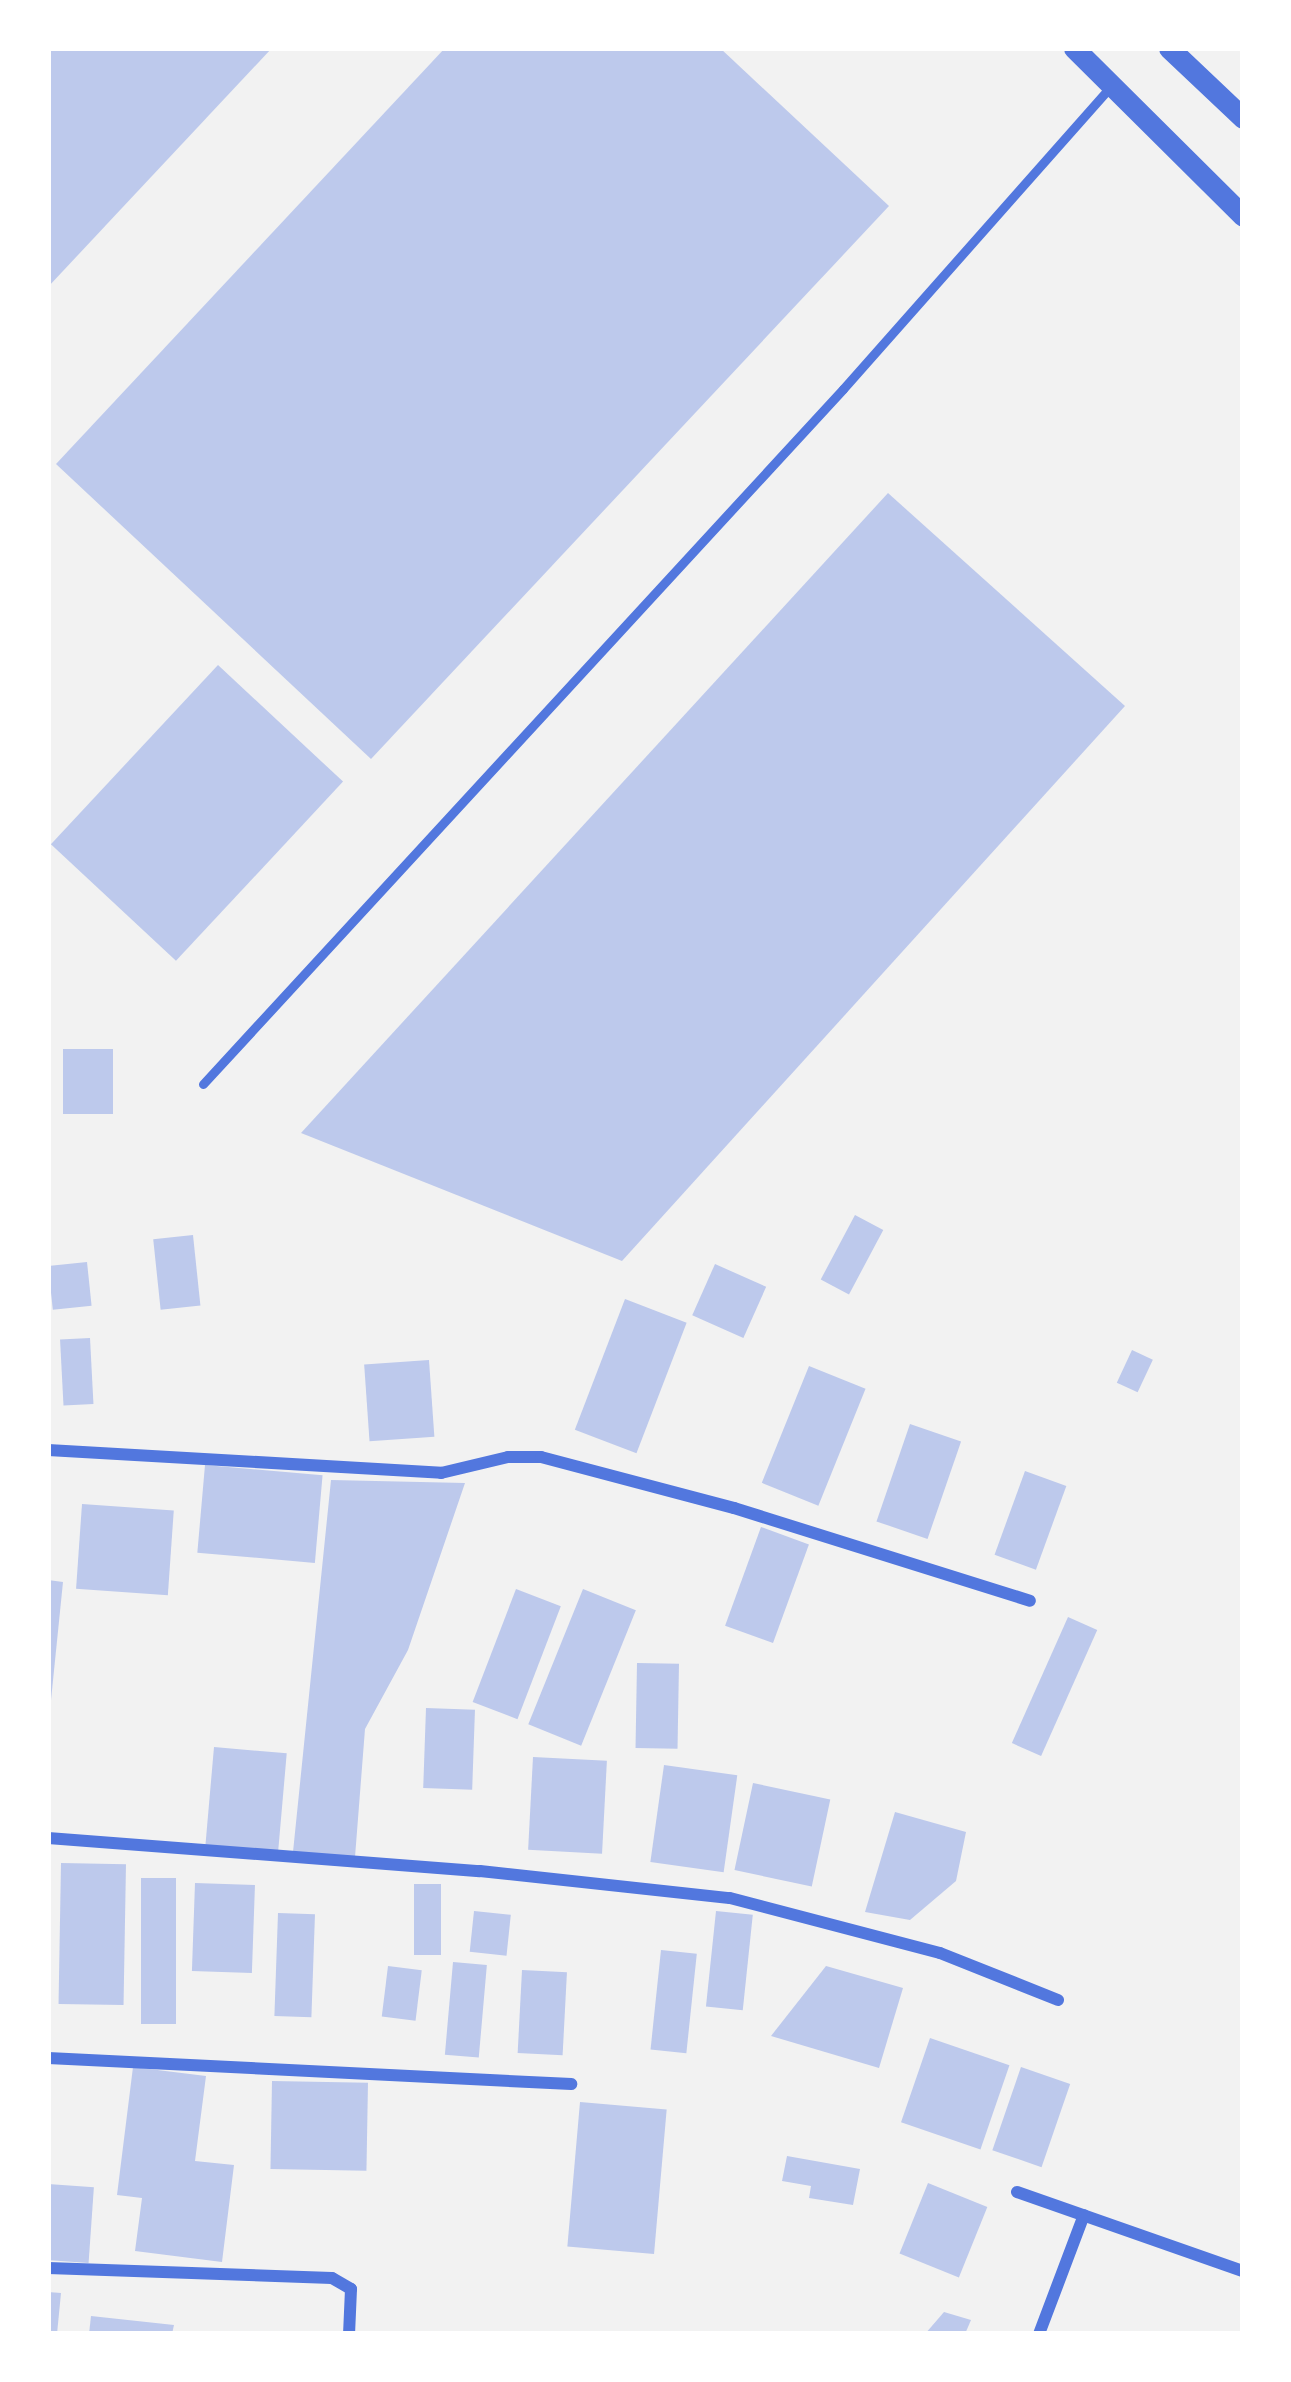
<!DOCTYPE html>
<style>
body{margin:0}
#map{position:relative;width:1291px;height:2382px;overflow:hidden;background:#f2f2f2;font-family:"Source Sans 3",sans-serif}
div>[style]{position:absolute}
[style*='--x']{left:calc(var(--x)*1px);top:calc(var(--y)*1px);width:calc(var(--w)*1px);rotate:calc(var(--a)*1deg)}
.building>*{inset:0;background:#bdc9ec;transform-origin:0 0}
.service>*{height:9px;margin:-4.5px;padding:0 4.5px;transform-origin:4.5px;border-radius:4.5px;background:#5277de}
.minor>*{height:12px;margin:-6px;padding:0 6px;transform-origin:6px;border-radius:6px;background:#5277de}
.tertiary>*{height:21px;margin:-10.5px;padding:0 10.5px;transform-origin:10.5px;border-radius:10.5px;background:#5277de}
span{translate:-50% -50%;white-space:nowrap;text-align:center;line-height:1.15;-webkit-text-stroke:12px #fff;paint-order:stroke}
.frame{position:absolute;inset:0;border:51px solid #fff;pointer-events:none}
</style>
<div id="map">
<div class="building">
<div style="clip-path:polygon(48px 48px,272px 48px,48px 287px)"></div>
<div style="clip-path:polygon(445px 48px,720px 48px,889px 206px,371px 759px,56px 464px)"></div>
<div style="clip-path:polygon(888px 493px,1125px 706px,622px 1261px,301px 1133px)"></div>
<div style="left:218px;top:665px;width:171px;height:245px;rotate:43deg"></div>
<div style="left:63px;top:1049px;width:50px;height:65px"></div>
<div style="left:855px;top:1215px;width:32px;height:73px;rotate:28deg"></div>
<div style="left:193px;top:1235px;width:71px;height:40px;rotate:84deg"></div>
<div style="left:87px;top:1262px;width:44px;height:39px;rotate:84deg"></div>
<div style="left:715px;top:1264px;width:56px;height:56px;rotate:24deg"></div>
<div style="left:625px;top:1299px;width:66px;height:140px;rotate:21deg"></div>
<div style="left:90px;top:1338px;width:66px;height:30px;rotate:87deg"></div>
<div style="left:1132px;top:1350px;width:23px;height:36px;rotate:25deg"></div>
<div style="left:429px;top:1360px;width:77px;height:65px;rotate:86deg"></div>
<div style="left:809px;top:1366px;width:61px;height:126px;rotate:22deg"></div>
<div style="left:910px;top:1424px;width:54px;height:103px;rotate:19deg"></div>
<div style="left:205px;top:1465px;width:118px;height:88px;rotate:5deg"></div>
<div style="left:1025px;top:1471px;width:44px;height:89px;rotate:20deg"></div>
<div style="clip-path:polygon(331px 1480px,465px 1483px,408px 1650px,365px 1729px,355px 1857px,293px 1852px)"></div>
<div style="left:82px;top:1504px;width:92px;height:85px;rotate:4deg"></div>
<div style="left:761px;top:1527px;width:51px;height:105px;rotate:20deg"></div>
<div style="clip-path:polygon(48px 1580px,63px 1582px,51px 1700px,48px 1700px)"></div>
<div style="left:516px;top:1589px;width:48px;height:121px;rotate:21deg"></div>
<div style="left:583px;top:1589px;width:57px;height:146px;rotate:22deg"></div>
<div style="left:1068px;top:1617px;width:32px;height:138px;rotate:24deg"></div>
<div style="left:637px;top:1663px;width:42px;height:85px;rotate:1deg"></div>
<div style="left:426px;top:1708px;width:49px;height:80px;rotate:2deg"></div>
<div style="left:214px;top:1747px;width:73px;height:98px;rotate:5deg"></div>
<div style="left:533px;top:1757px;width:74px;height:93px;rotate:3deg"></div>
<div style="left:664px;top:1765px;width:74px;height:98px;rotate:8deg"></div>
<div style="left:753px;top:1783px;width:79px;height:89px;rotate:12deg"></div>
<div style="clip-path:polygon(895px 1812px,966px 1832px,956px 1881px,910px 1920px,865px 1912px)"></div>
<div style="left:61px;top:1863px;width:65px;height:141px;rotate:1deg"></div>
<div style="left:176px;top:1878px;width:146px;height:35px;rotate:90deg"></div>
<div style="left:195px;top:1883px;width:60px;height:88px;rotate:2deg"></div>
<div style="left:414px;top:1884px;width:27px;height:71px"></div>
<div style="left:474px;top:1911px;width:37px;height:41px;rotate:6deg"></div>
<div style="left:716px;top:1911px;width:37px;height:96px;rotate:6deg"></div>
<div style="left:278px;top:1913px;width:37px;height:103px;rotate:2deg"></div>
<div style="left:661px;top:1950px;width:36px;height:100px;rotate:6deg"></div>
<div style="left:453px;top:1962px;width:34px;height:93px;rotate:5deg"></div>
<div style="left:388px;top:1966px;width:34px;height:51px;rotate:7deg"></div>
<div style="clip-path:polygon(826px 1966px,903px 1988px,879px 2068px,771px 2036px)"></div>
<div style="left:522px;top:1970px;width:45px;height:83px;rotate:3deg"></div>
<div style="left:930px;top:2038px;width:84px;height:89px;rotate:19deg"></div>
<div style="clip-path:polygon(133px 2067px,206px 2076px,195px 2161px,234px 2165px,222px 2262px,135px 2251px,142px 2198px,117px 2195px)"></div>
<div style="left:1021px;top:2067px;width:52px;height:88px;rotate:19deg"></div>
<div style="left:272px;top:2081px;width:96px;height:88px;rotate:1deg"></div>
<div style="left:580px;top:2102px;width:87px;height:145px;rotate:5deg"></div>
<div style="clip-path:polygon(787px 2156px,860px 2169px,853px 2205px,809px 2198px,811px 2186px,782px 2181px)"></div>
<div style="left:928px;top:2183px;width:64px;height:76px;rotate:22deg"></div>
<div style="left:48px;top:2184px;width:46px;height:76px;rotate:4deg"></div>
<div style="clip-path:polygon(48px 2292px,61px 2293px,57px 2334px,48px 2334px)"></div>
<div style="clip-path:polygon(944px 2312px,971px 2320px,965px 2334px,925px 2334px)"></div>
<div style="clip-path:polygon(91px 2316px,174px 2325px,172px 2334px,89px 2334px)"></div>
</div>
<div class="service">
<div style="--x:203;--y:1084;--w:945;--a:-47.36"></div>
<div style="--x:843;--y:389;--w:406;--a:-48.5"></div>
</div>
<div class="minor">
<div style="--x:48;--y:1450;--w:394;--a:3.3"></div>
<div style="--x:441;--y:1473;--w:69;--a:-13.4"></div>
<div style="--x:508;--y:1457;--w:33;--a:0"></div>
<div style="--x:541;--y:1457;--w:200;--a:14.8"></div>
<div style="--x:734;--y:1508;--w:310;--a:17.4"></div>
<div style="--x:48;--y:1838;--w:433;--a:4.4"></div>
<div style="--x:480;--y:1871;--w:251;--a:6.2"></div>
<div style="--x:730;--y:1898;--w:217;--a:14.7"></div>
<div style="--x:940;--y:1953;--w:127;--a:21.7"></div>
<div style="--x:48;--y:2058;--w:524;--a:2.85"></div>
<div style="--x:1017;--y:2192;--w:239;--a:19.3"></div>
<div style="--x:48;--y:2268;--w:284;--a:2"></div>
<div style="--x:332;--y:2278;--w:22;--a:30"></div>
<div style="--x:351;--y:2289;--w:45;--a:92.5"></div>
<div style="--x:1039;--y:2334;--w:127;--a:-69.3"></div>
</div>
<div class="tertiary">
<div style="--x:1074;--y:48;--w:238;--a:44.8"></div>
<div style="--x:1169;--y:48;--w:102;--a:43.4"></div>
</div>
<div class="frame"></div>
</div>
